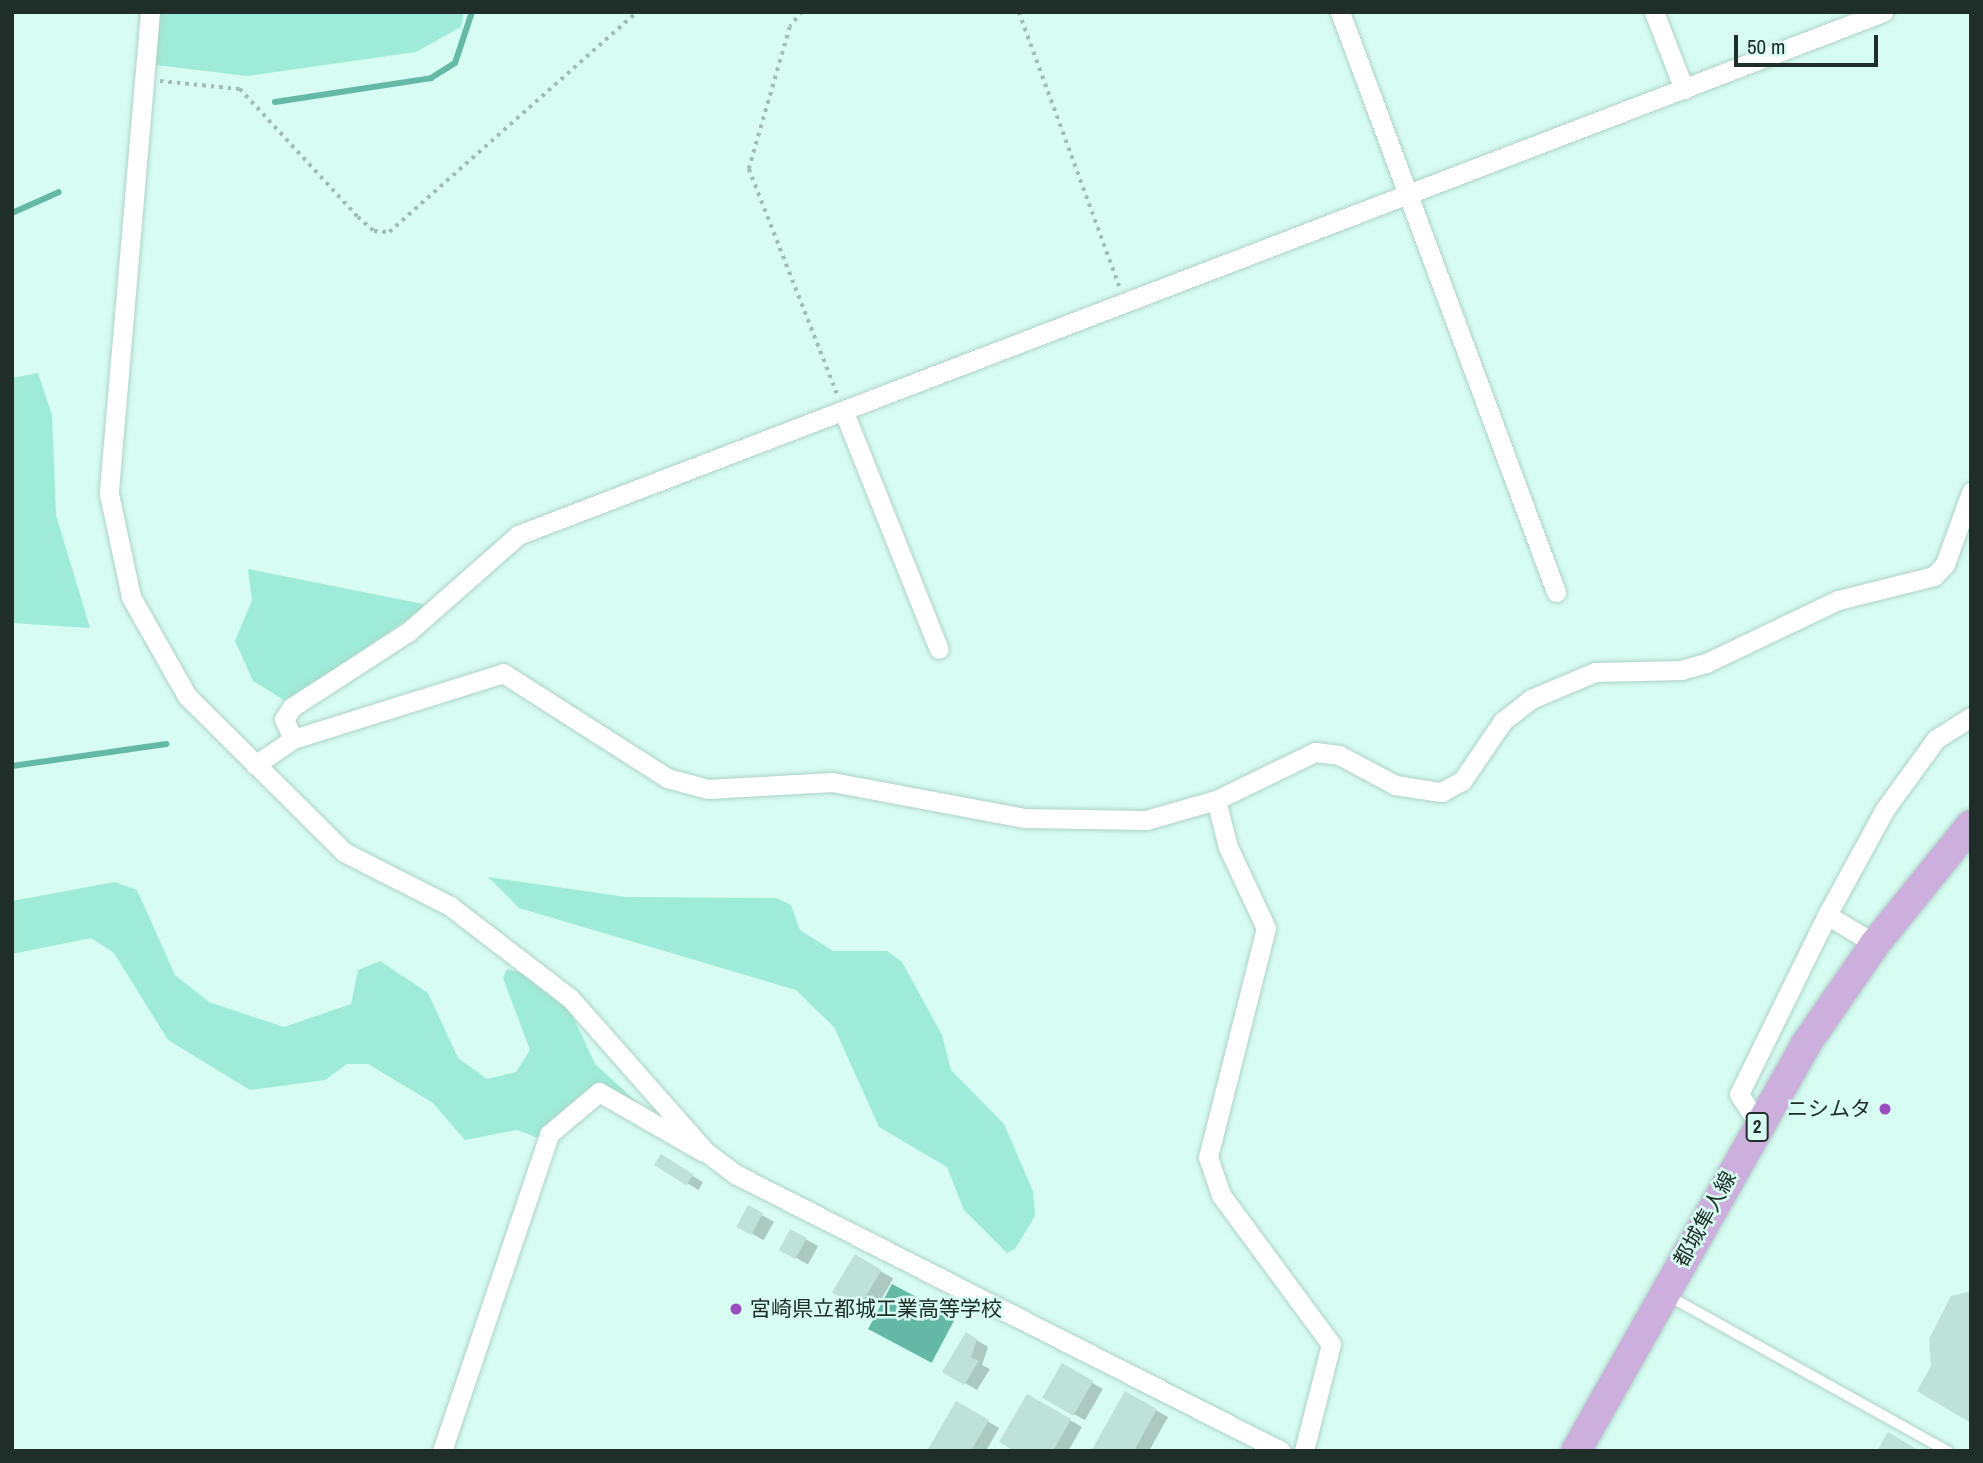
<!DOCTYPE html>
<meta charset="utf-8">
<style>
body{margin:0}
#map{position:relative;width:1983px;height:1463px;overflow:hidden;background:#d7fcf1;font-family:"Archivo Narrow","Noto Sans JP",sans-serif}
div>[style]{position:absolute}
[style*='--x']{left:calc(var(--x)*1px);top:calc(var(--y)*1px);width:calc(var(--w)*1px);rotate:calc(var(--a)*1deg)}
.green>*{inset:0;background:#9eebd7}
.water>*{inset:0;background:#64b9a4;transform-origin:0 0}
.shadow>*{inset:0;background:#0003;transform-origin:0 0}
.stream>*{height:6px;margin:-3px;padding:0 3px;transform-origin:3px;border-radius:3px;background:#64b9a4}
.building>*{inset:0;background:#bee2d8;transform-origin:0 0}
.path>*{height:3.5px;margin-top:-1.75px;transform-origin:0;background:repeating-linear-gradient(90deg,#9fbdb4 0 3.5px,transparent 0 8.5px)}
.roads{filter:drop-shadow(0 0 2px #afd2c8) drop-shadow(0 0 2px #afd2c8)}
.service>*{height:10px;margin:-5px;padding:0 5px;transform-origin:5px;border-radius:5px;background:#fff}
.minor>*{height:19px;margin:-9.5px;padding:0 9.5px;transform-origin:9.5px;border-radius:9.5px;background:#fff}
.primary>*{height:30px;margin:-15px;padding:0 15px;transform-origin:15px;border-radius:15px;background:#ccafdc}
.dots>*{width:19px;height:19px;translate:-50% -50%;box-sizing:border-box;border:4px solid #d7fcf1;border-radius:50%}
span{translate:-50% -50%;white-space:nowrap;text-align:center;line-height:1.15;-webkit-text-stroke:5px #d7fcf1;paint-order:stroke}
.shield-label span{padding:2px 5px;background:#d7fcf1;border:2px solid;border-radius:5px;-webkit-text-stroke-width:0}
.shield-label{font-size:19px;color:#202e2a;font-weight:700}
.poi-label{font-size:21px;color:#202e2a}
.right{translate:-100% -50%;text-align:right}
.left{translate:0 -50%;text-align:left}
.street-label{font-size:21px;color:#202e2a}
.frame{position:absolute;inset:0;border:14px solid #202e2a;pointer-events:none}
.scale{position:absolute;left:1734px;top:35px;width:144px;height:32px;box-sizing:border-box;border:4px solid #202e2a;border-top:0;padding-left:9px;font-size:21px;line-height:24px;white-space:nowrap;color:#202e2a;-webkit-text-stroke:5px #d7fcf1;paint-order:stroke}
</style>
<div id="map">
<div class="green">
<div style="clip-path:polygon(156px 12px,464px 12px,461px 27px,416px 52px,247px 76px,156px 65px)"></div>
<div style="clip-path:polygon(38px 373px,52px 415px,56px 515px,90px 628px,12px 623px,12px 378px)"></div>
<div style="clip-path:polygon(248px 569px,428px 605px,287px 702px,253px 681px,235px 641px,252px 600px)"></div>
<div style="clip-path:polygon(488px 877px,626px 897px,776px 898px,791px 905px,800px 930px,833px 951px,887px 951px,902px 962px,942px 1035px,951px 1070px,1004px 1124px,1033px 1191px,1035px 1216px,1015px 1249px,1007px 1253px,964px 1210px,947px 1167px,879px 1127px,834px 1027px,796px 990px,519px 908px)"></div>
<div style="clip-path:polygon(115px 882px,137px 890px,175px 975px,209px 1002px,284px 1027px,351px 1004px,358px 970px,380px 961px,428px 993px,458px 1058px,487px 1079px,516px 1072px,530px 1050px,503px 978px,507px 969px,528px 975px,571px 1012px,595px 1064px,663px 1126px,602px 1086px,589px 1088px,541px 1139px,517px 1130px,465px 1140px,433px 1103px,368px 1064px,347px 1064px,325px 1080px,250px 1090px,168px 1040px,114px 953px,91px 938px,12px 954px,12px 901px)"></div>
</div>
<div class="water">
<div style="left:892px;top:1284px;width:72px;height:51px;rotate:28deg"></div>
</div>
<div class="shadow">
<div style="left:661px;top:1157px;width:49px;height:9px;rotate:31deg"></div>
<div style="left:748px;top:1207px;width:30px;height:21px;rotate:30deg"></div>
<div style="left:791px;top:1231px;width:31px;height:21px;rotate:29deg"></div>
<div style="left:856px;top:1257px;width:43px;height:41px;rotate:30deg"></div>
<div style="clip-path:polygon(967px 1334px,988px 1347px,982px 1365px,990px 1369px,977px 1390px,944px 1371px)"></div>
<div style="left:1063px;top:1366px;width:46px;height:36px;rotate:30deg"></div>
<div style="clip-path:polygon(1126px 1393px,1168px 1417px,1149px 1451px,1093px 1451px)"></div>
<div style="clip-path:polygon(1028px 1396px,1082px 1427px,1068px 1451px,1017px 1451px)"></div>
<div style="clip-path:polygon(957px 1403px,999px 1428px,986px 1451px,929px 1451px)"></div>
</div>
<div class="stream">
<div style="--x:275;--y:102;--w:158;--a:-8.7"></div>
<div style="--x:431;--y:78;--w:28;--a:-32"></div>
<div style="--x:455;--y:63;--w:54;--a:-71.6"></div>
<div style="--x:12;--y:213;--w:51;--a:-24.1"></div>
<div style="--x:12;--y:766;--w:156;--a:-8.1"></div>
</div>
<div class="building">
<div style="left:661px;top:1154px;width:38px;height:13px;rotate:32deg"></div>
<div style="left:748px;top:1205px;width:17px;height:25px;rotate:28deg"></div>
<div style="left:790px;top:1229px;width:19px;height:24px;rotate:28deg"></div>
<div style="left:855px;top:1254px;width:31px;height:45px;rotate:31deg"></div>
<div style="clip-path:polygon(1971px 1291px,1971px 1423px,1917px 1391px,1931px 1366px,1929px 1339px,1951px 1296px)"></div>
<div style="clip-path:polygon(966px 1332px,977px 1339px,971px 1357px,979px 1361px,964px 1385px,942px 1372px)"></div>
<div style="left:1062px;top:1363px;width:36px;height:40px;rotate:30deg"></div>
<div style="clip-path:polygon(1125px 1391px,1157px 1409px,1134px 1451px,1091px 1451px)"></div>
<div style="clip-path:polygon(1027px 1394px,1071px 1419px,1053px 1451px,1014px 1451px,999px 1442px)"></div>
<div style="clip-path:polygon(956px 1401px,989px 1420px,971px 1451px,927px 1451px)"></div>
<div style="clip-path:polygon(1888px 1432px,1920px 1451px,1877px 1451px)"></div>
</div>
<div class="path">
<div style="--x:802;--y:12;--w:19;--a:129"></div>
<div style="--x:790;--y:27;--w:148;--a:106.1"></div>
<div style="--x:749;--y:169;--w:241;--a:68.6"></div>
<div style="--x:1019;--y:12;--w:292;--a:69.9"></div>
<div style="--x:160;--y:81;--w:80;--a:5.7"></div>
<div style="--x:240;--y:89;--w:174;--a:47.3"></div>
<div style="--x:358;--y:217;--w:21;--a:41"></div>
<div style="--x:374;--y:231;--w:15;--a:4"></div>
<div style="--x:389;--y:232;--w:332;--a:-41.6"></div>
</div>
<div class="roads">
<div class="service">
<div style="--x:1667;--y:1295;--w:321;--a:29.1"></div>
</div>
<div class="minor">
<div style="--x:150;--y:12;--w:484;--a:94.9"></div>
<div style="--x:109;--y:494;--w:105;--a:77.9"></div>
<div style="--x:131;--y:597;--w:114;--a:60.5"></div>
<div style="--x:187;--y:696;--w:221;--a:44.8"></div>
<div style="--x:344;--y:852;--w:119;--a:27"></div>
<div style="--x:450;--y:906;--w:151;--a:37.5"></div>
<div style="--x:570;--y:998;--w:205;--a:48.6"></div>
<div style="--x:706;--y:1152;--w:36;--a:37"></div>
<div style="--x:735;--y:1174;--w:612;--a:26.9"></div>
<div style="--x:1340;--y:12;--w:619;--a:69.57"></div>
<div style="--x:1654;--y:12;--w:83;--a:68.7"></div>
<div style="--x:844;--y:412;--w:255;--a:68.2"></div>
<div style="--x:293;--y:739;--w:22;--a:-114"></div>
<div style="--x:284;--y:719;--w:14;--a:-56"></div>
<div style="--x:292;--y:707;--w:138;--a:-32.9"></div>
<div style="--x:408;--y:632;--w:147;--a:-41.4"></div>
<div style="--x:518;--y:535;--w:1462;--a:-20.96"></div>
<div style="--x:255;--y:765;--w:46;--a:-34.4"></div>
<div style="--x:293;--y:739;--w:220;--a:-17.4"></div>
<div style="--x:503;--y:673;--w:195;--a:32.6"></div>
<div style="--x:667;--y:778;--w:42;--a:15"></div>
<div style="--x:708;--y:789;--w:124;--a:-3.2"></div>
<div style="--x:832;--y:782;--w:195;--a:10.6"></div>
<div style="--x:1024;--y:818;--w:122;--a:0.9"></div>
<div style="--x:1146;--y:820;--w:73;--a:-15.9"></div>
<div style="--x:1216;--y:800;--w:110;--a:-25.9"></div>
<div style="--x:1315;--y:752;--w:24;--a:7"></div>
<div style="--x:1339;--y:755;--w:64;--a:28.2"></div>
<div style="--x:1395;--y:785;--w:47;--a:8.7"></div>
<div style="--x:1441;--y:792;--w:24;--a:-28"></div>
<div style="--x:1462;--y:781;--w:73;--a:-55.7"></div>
<div style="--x:1503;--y:721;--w:36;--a:-38"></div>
<div style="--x:1531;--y:699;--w:69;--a:-22.9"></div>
<div style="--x:1595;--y:672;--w:86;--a:-1.3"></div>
<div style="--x:1681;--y:670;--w:26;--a:-16"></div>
<div style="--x:1706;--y:663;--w:146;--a:-25.5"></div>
<div style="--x:1838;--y:600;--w:99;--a:-14"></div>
<div style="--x:1934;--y:576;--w:16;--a:-47"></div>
<div style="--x:1945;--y:564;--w:77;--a:-70.1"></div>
<div style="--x:1216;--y:800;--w:49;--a:75.7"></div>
<div style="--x:1228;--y:847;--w:89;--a:64.9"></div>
<div style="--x:1266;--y:928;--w:236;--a:104.2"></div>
<div style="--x:1208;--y:1157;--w:40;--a:71.1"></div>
<div style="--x:1221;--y:1195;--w:185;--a:53.6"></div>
<div style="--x:1331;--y:1344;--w:110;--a:104.2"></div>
<div style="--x:1827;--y:915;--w:56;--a:31.1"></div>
<div style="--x:1759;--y:1124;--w:36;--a:-124"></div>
<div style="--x:1739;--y:1094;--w:199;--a:-63.8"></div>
<div style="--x:1827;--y:915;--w:121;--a:-61.3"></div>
<div style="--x:1885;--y:809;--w:87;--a:-53.9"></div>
<div style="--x:1936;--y:739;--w:41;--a:-32.2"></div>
<div style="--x:442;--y:1451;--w:335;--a:-71.3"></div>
<div style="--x:549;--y:1134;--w:65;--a:-40"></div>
<div style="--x:599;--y:1092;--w:119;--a:29.8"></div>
</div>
<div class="primary">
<div style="--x:1576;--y:1451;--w:467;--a:-60.5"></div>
<div style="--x:1806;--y:1044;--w:121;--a:-55.4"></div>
<div style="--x:1875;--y:944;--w:153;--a:-51.1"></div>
</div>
</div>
<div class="dots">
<div style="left:1885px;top:1109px;background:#984cbe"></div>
<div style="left:736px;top:1309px;background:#984cbe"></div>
</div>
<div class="shield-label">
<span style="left:1757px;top:1127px">2</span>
</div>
<div class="poi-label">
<span class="right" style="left:1871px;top:1109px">ニシムタ</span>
<span class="left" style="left:750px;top:1309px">宮崎県立都城工業高等学校</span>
</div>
<div class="street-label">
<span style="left:1705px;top:1219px;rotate:-61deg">都城隼人線</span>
</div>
<div class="frame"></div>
<div class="scale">50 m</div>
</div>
